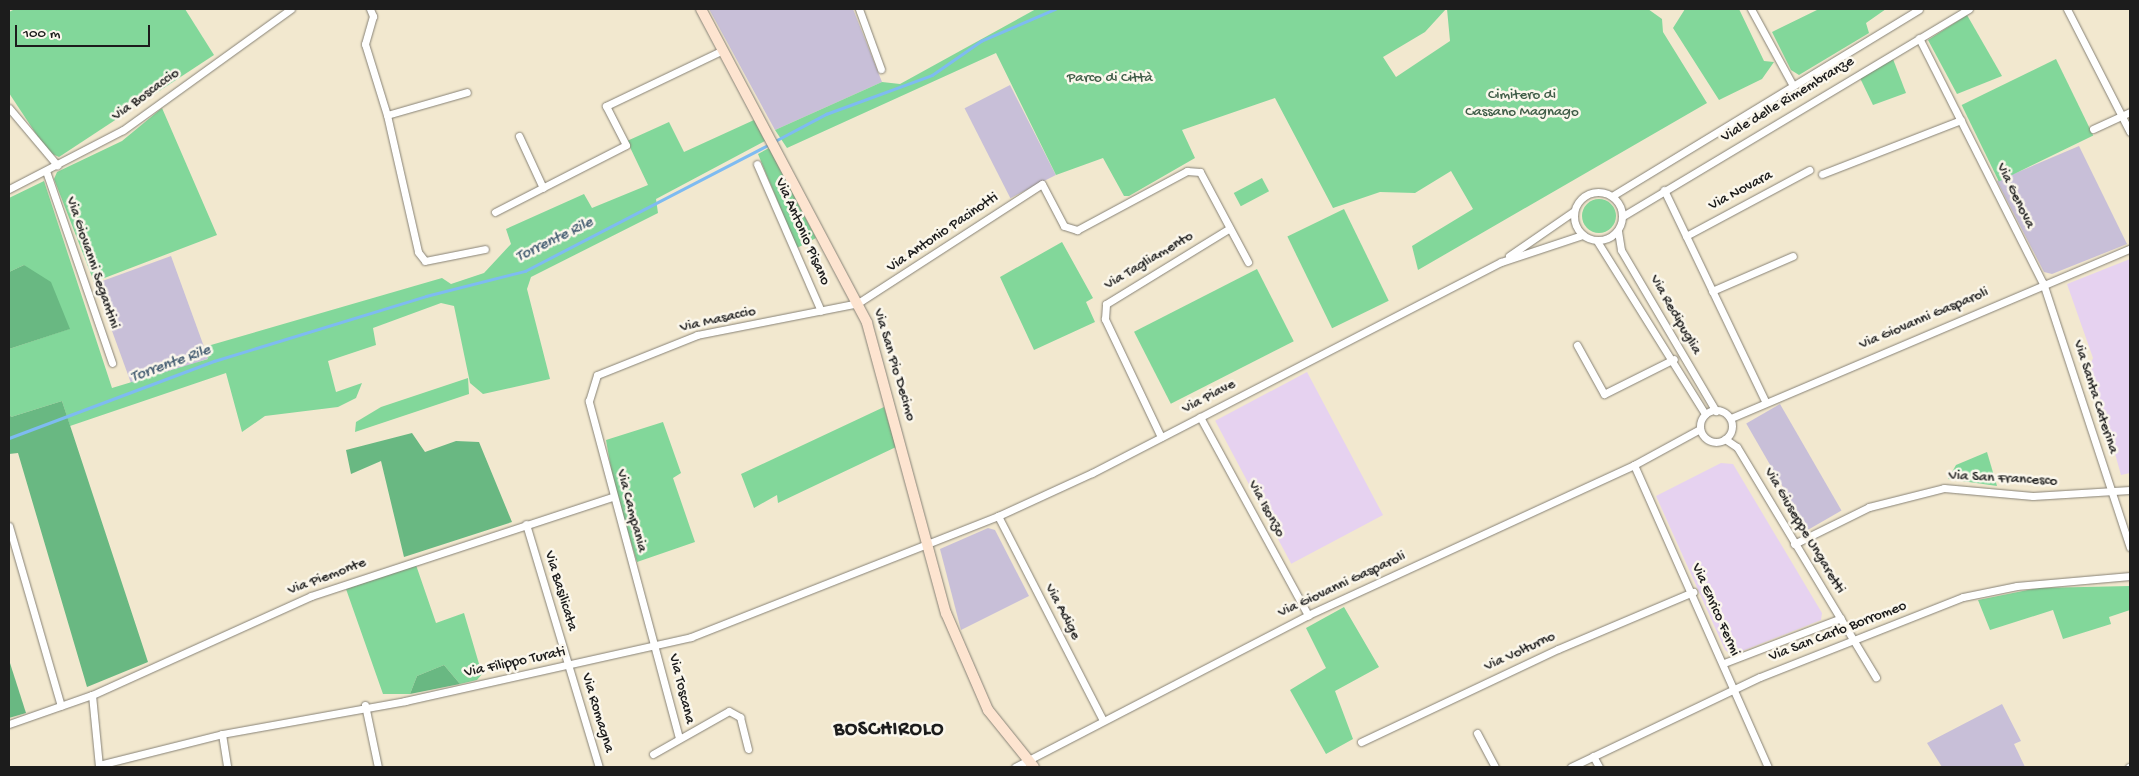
<!DOCTYPE html>
<meta charset="utf-8">
<style>
body{margin:0}
#map{position:relative;width:2139px;height:776px;overflow:hidden;background:#f2e8cf;font-family:"Gochi Hand",sans-serif}
div>[style]{position:absolute}
[style*='--x']{left:calc(var(--x)*1px);top:calc(var(--y)*1px);width:calc(var(--w)*1px);rotate:calc(var(--a)*1deg)}
.built>*{inset:0;background:#e6d2f0;transform-origin:0 0}
.industrial>*{inset:0;background:#c8bfd8;transform-origin:0 0}
.green>*{inset:0;background:#82d79a;transform-origin:0 0}
.round{border-radius:50%}
.forest>*{inset:0;background:#69b882}
.stream>*{height:2.5px;margin:-1.25px;padding:0 1.25px;transform-origin:1.25px;border-radius:1.25px;background:#7ebbf1}
.roads{filter:drop-shadow(0 0 1px #878276) drop-shadow(0 0 1px #878276)}
.street>*{height:7px;margin:-3.5px;padding:0 3.5px;transform-origin:3.5px;border-radius:3.5px;background:#fff}
.street>.ring{margin:-3.5px;padding:0;box-sizing:content-box;background:none;border:7px solid #fff;border-radius:50%}
.secondary>*{height:10px;margin:-5px;padding:0 5px;transform-origin:5px;border-radius:5px;background:#fde4d0}
span{translate:-50% -50%;white-space:nowrap;text-align:center;line-height:1.15;-webkit-text-stroke:5px #fbf7ec;paint-order:stroke}
.park-label{font-size:15px;color:#405d48}
.street-label{font-size:15px;color:#1c1c1c}
.water-label{font-size:16px;color:#435c71;font-style:italic}
.district-label{font-size:20px;color:#1c1c1c;font-weight:700;letter-spacing:1px}
.frame{position:absolute;inset:0;border:10px solid #1c1c1c;pointer-events:none}
.scale{position:absolute;left:15px;top:25px;width:135px;height:22px;box-sizing:border-box;border:2px solid #1c1c1c;border-top:0;padding-left:6px;font-size:15px;line-height:18px;white-space:nowrap;color:#1c1c1c;-webkit-text-stroke:4px #fbf7ec;paint-order:stroke}
</style>
<div id="map">
<div class="built">
<div style="clip-path:polygon(2130px 259px,2130px 473px,2121px 475px,2090px 365px,2093px 358px,2067px 284px)"></div>
<div style="left:1307px;top:372px;width:162px;height:104px;rotate:62deg"></div>
<div style="clip-path:polygon(1721px 463px,1733px 464px,1822px 613px,1821px 620px,1732px 655px,1725px 650px,1656px 496px)"></div>
</div>
<div class="industrial">
<div style="clip-path:polygon(709px 9px,853px 9px,882px 82px,775px 130px)"></div>
<div style="left:1010px;top:85px;width:101px;height:51px;rotate:63deg"></div>
<div style="clip-path:polygon(2079px 146px,2127px 244px,2052px 274px,2044px 272px,1997px 181px)"></div>
<div style="left:171px;top:256px;width:109px;height:81px;rotate:70deg"></div>
<div style="left:1780px;top:404px;width:123px;height:39px;rotate:60deg"></div>
<div style="clip-path:polygon(988px 528px,995px 530px,1029px 596px,961px 630px,940px 549px)"></div>
<div style="clip-path:polygon(2002px 704px,2021px 741px,2014px 744px,2025px 767px,1942px 767px,1927px 743px)"></div>
</div>
<div class="green">
<div style="clip-path:polygon(15px 9px,185px 9px,214px 55px,59px 157px,48px 152px,9px 93px,9px 12px)"></div>
<div style="clip-path:polygon(1036px 9px,1446px 9px,1425px 32px,1383px 57px,1396px 77px,1450px 41px,1447px 9px,1648px 9px,1662px 19px,1663px 32px,1707px 103px,1418px 270px,1412px 246px,1473px 209px,1451px 171px,1415px 193px,1380px 192px,1333px 208px,1275px 98px,1182px 130px,1195px 158px,1129px 196px,1124px 196px,1103px 158px,1056px 175px,996px 53px,787px 148px,775px 130px,882px 82px,900px 84px)"></div>
<div style="clip-path:polygon(1685px 9px,1739px 9px,1764px 61px,1774px 62px,1762px 79px,1719px 100px,1673px 28px)"></div>
<div style="clip-path:polygon(1819px 9px,1886px 9px,1866px 23px,1869px 33px,1799px 75px,1791px 70px,1772px 32px)"></div>
<div style="clip-path:polygon(1967px 15px,2002px 76px,1957px 94px,1928px 40px)"></div>
<div style="clip-path:polygon(1893px 59px,1906px 93px,1873px 105px,1860px 78px)"></div>
<div style="left:2056px;top:59px;width:85px;height:105px;rotate:64deg"></div>
<div style="clip-path:polygon(162px 108px,217px 235px,94px 282px,54px 179px,57px 172px,122px 141px)"></div>
<div style="clip-path:polygon(754px 120px,765px 141px,656px 199px,658px 213px,531px 277px,527px 289px,550px 379px,483px 394px,470px 383px,454px 306px,441px 303px,373px 328px,376px 345px,328px 361px,336px 392px,362px 383px,356px 398px,338px 407px,265px 416px,242px 432px,226px 373px,70px 426px,62px 401px,11px 417px,9px 412px,9px 349px,69px 329px,24px 265px,9px 272px,9px 198px,44px 181px,112px 388px,208px 359px,204px 347px,442px 278px,451px 284px,484px 273px,511px 244px,506px 229px,584px 194px,592px 208px,648px 185px,627px 141px,669px 122px,684px 152px)"></div>
<div style="clip-path:polygon(769px 148px,816px 238px,797px 248px,758px 154px)"></div>
<div style="left:1262px;top:178px;width:15px;height:32px;rotate:62deg"></div>
<div class="round" style="left:1582px;top:199px;width:34px;height:34px"></div>
<div style="left:1344px;top:209px;width:102px;height:63px;rotate:64deg"></div>
<div style="clip-path:polygon(1062px 242px,1093px 298px,1086px 302px,1095px 322px,1034px 350px,1000px 277px)"></div>
<div style="left:1257px;top:269px;width:81px;height:138px;rotate:63deg"></div>
<div style="clip-path:polygon(468px 378px,469px 394px,355px 432px,356px 422px,381px 407px)"></div>
<div style="clip-path:polygon(884px 407px,896px 447px,778px 503px,777px 495px,754px 508px,741px 474px)"></div>
<div style="clip-path:polygon(663px 422px,681px 473px,673px 478px,695px 542px,637px 562px,614px 486px,606px 440px)"></div>
<div style="clip-path:polygon(1987px 452px,1997px 486px,1948px 479px,1956px 465px)"></div>
<div style="clip-path:polygon(416px 565px,436px 623px,464px 613px,482px 674px,477px 680px,460px 684px,444px 665px,417px 676px,410px 694px,383px 694px,346px 589px)"></div>
<div style="clip-path:polygon(2130px 586px,2130px 610px,2109px 617px,2111px 624px,2063px 639px,2053px 610px,1990px 630px,1978px 600px,2038px 588px)"></div>
<div style="clip-path:polygon(1344px 607px,1379px 667px,1335px 691px,1353px 739px,1326px 754px,1290px 690px,1326px 668px,1306px 628px)"></div>
</div>
<div class="forest">
<div style="clip-path:polygon(24px 265px,51px 282px,70px 329px,9px 349px,9px 272px)"></div>
<div style="clip-path:polygon(62px 401px,148px 662px,87px 687px,18px 453px,9px 454px,9px 412px,11px 417px)"></div>
<div style="clip-path:polygon(412px 433px,425px 452px,456px 441px,479px 442px,512px 522px,404px 557px,381px 461px,351px 474px,346px 450px)"></div>
<div style="clip-path:polygon(9px 660px,26px 713px,9px 718px)"></div>
<div style="clip-path:polygon(444px 665px,460px 684px,410px 694px,417px 676px)"></div>
</div>
<div class="stream">
<div style="--x:775;--y:141;--w:58;--a:-27.9"></div>
<div style="--x:826;--y:114;--w:113;--a:-20.2"></div>
<div style="--x:932;--y:75;--w:60;--a:-34.8"></div>
<div style="--x:981;--y:41;--w:81;--a:-23.4"></div>
<div style="--x:9;--y:438;--w:219;--a:-20.6"></div>
<div style="--x:214;--y:361;--w:222;--a:-17"></div>
<div style="--x:426;--y:296;--w:102;--a:-14.2"></div>
<div style="--x:525;--y:271;--w:276;--a:-27.4"></div>
</div>
<div class="roads">
<div class="street">
<div style="--x:370;--y:9;--w:8;--a:67"></div>
<div style="--x:373;--y:16;--w:29;--a:106"></div>
<div style="--x:365;--y:44;--w:74;--a:72.8"></div>
<div style="--x:387;--y:115;--w:140;--a:77.2"></div>
<div style="--x:418;--y:252;--w:11;--a:52"></div>
<div style="--x:425;--y:261;--w:61;--a:-11.3"></div>
<div style="--x:859;--y:9;--w:64;--a:69.9"></div>
<div style="--x:1751;--y:9;--w:85;--a:61.3"></div>
<div style="--x:2067;--y:9;--w:138;--a:62.9"></div>
<div style="--x:1919;--y:38;--w:275;--a:63.2"></div>
<div style="--x:2043;--y:283;--w:278;--a:71.8"></div>
<div style="--x:9;--y:108;--w:75;--a:49.9"></div>
<div style="--x:387;--y:115;--w:83;--a:-16"></div>
<div style="--x:2093;--y:129;--w:41;--a:-24.7"></div>
<div style="--x:519;--y:136;--w:57;--a:65.2"></div>
<div style="--x:757;--y:164;--w:160;--a:66.5"></div>
<div style="--x:46;--y:171;--w:203;--a:71"></div>
<div style="--x:1822;--y:174;--w:149;--a:-21.2"></div>
<div style="--x:9;--y:189;--w:128;--a:-27.4"></div>
<div style="--x:123;--y:130;--w:207;--a:-35.8"></div>
<div style="--x:1664;--y:190;--w:234;--a:64.4"></div>
<div class="ring" style="left:1574px;top:192px;width:41px;height:41px"></div>
<div style="--x:1612;--y:196;--w:359;--a:-31.3"></div>
<div style="--x:495;--y:212;--w:147;--a:-27.1"></div>
<div style="--x:626;--y:145;--w:44;--a:-117.1"></div>
<div style="--x:606;--y:106;--w:130;--a:-25.6"></div>
<div style="--x:1623;--y:216;--w:403;--a:-30.9"></div>
<div style="--x:1618;--y:231;--w:19;--a:81"></div>
<div style="--x:1621;--y:250;--w:187;--a:59.5"></div>
<div style="--x:1686;--y:236;--w:140;--a:-28.2"></div>
<div style="--x:1597;--y:241;--w:204;--a:58"></div>
<div style="--x:1509;--y:256;--w:79;--a:-34.7"></div>
<div style="--x:1712;--y:291;--w:88;--a:-23.4"></div>
<div style="--x:1577;--y:345;--w:56;--a:61.1"></div>
<div style="--x:1604;--y:394;--w:78;--a:-26.6"></div>
<div class="ring" style="left:1700px;top:410px;width:25px;height:25px"></div>
<div style="--x:1200;--y:417;--w:226;--a:61.4"></div>
<div style="--x:1731;--y:418;--w:433;--a:-23"></div>
<div style="--x:1161;--y:437;--w:131;--a:-115.4"></div>
<div style="--x:1105;--y:319;--w:15;--a:-86"></div>
<div style="--x:1106;--y:304;--w:145;--a:-31.5"></div>
<div style="--x:1725;--y:439;--w:14;--a:34"></div>
<div style="--x:1737;--y:447;--w:269;--a:58.9"></div>
<div style="--x:1634;--y:465;--w:330;--a:66.1"></div>
<div style="--x:998;--y:516;--w:229;--a:62.8"></div>
<div style="--x:526;--y:524;--w:254;--a:73.3"></div>
<div style="--x:9;--y:526;--w:187;--a:73.9"></div>
<div style="--x:1794;--y:544;--w:84;--a:-26.3"></div>
<div style="--x:1869;--y:507;--w:77;--a:-14.2"></div>
<div style="--x:1944;--y:488;--w:89;--a:5.1"></div>
<div style="--x:2033;--y:496;--w:97;--a:-3.5"></div>
<div style="--x:1724;--y:663;--w:125;--a:-21"></div>
<div style="--x:92;--y:695;--w:72;--a:84.4"></div>
<div style="--x:365;--y:705;--w:63;--a:78.2"></div>
<div style="--x:9;--y:724;--w:88;--a:-19.3"></div>
<div style="--x:92;--y:695;--w:240;--a:-24.3"></div>
<div style="--x:311;--y:596;--w:317;--a:-18.2"></div>
<div style="--x:1477;--y:733;--w:38;--a:62"></div>
<div style="--x:222;--y:734;--w:33;--a:81"></div>
<div style="--x:679;--y:738;--w:349;--a:-105"></div>
<div style="--x:589;--y:401;--w:27;--a:-73"></div>
<div style="--x:597;--y:375;--w:108;--a:-21.8"></div>
<div style="--x:697;--y:335;--w:164;--a:-11.2"></div>
<div style="--x:858;--y:303;--w:219;--a:-32.9"></div>
<div style="--x:1042;--y:184;--w:47;--a:62.4"></div>
<div style="--x:1064;--y:226;--w:14;--a:17"></div>
<div style="--x:1077;--y:230;--w:125;--a:-28.2"></div>
<div style="--x:1187;--y:171;--w:13;--a:4"></div>
<div style="--x:1200;--y:172;--w:102;--a:61.9"></div>
<div style="--x:1361;--y:742;--w:218;--a:-25.3"></div>
<div style="--x:1558;--y:649;--w:147;--a:-22.9"></div>
<div style="--x:653;--y:754;--w:87;--a:-29.5"></div>
<div style="--x:729;--y:711;--w:13;--a:29"></div>
<div style="--x:740;--y:717;--w:33;--a:76"></div>
<div style="--x:1593;--y:756;--w:13;--a:61"></div>
<div style="--x:99;--y:765;--w:127;--a:-14.1"></div>
<div style="--x:222;--y:734;--w:186;--a:-10.2"></div>
<div style="--x:405;--y:701;--w:293;--a:-12.6"></div>
<div style="--x:691;--y:637;--w:330;--a:-21.5"></div>
<div style="--x:998;--y:516;--w:103;--a:-24.6"></div>
<div style="--x:1092;--y:473;--w:460;--a:-27.3"></div>
<div style="--x:1501;--y:262;--w:85;--a:-18.4"></div>
<div style="--x:1015;--y:767;--w:330;--a:-27.4"></div>
<div style="--x:1308;--y:615;--w:359;--a:-24.7"></div>
<div style="--x:1634;--y:465;--w:75;--a:-28.6"></div>
<div style="--x:1571;--y:767;--w:209;--a:-25.5"></div>
<div style="--x:1760;--y:677;--w:218;--a:-21.5"></div>
<div style="--x:1963;--y:597;--w:55;--a:-11.5"></div>
<div style="--x:2017;--y:586;--w:113;--a:-5.1"></div>
<div style="--x:2129;--y:767;--w:1;--a:0"></div>
</div>
<div class="secondary">
<div style="--x:701;--y:9;--w:355;--a:62.1"></div>
<div style="--x:867;--y:323;--w:301;--a:74.8"></div>
<div style="--x:946;--y:613;--w:106;--a:66.6"></div>
<div style="--x:988;--y:710;--w:73;--a:51.1"></div>
</div>
</div>
<div class="park-label">
<span style="left:1110px;top:79px">Parco di Città</span>
<span style="left:1522px;top:104px">Cimitero di<br>Cassano Magnago</span>
</div>
<div class="street-label">
<span style="left:146px;top:95px;rotate:-36deg">Via Boscaccio</span>
<span style="left:1788px;top:100px;rotate:-31deg">Viale delle Rimembranze</span>
<span style="left:1741px;top:191px;rotate:-28deg">Via Novara</span>
<span style="left:2015px;top:196px;rotate:64deg">Via Genova</span>
<span style="left:802px;top:232px;rotate:66deg">Via Antonio Pisano</span>
<span style="left:943px;top:233px;rotate:-34deg">Via Antonio Pacinotti</span>
<span style="left:1149px;top:261px;rotate:-31deg">Via Tagliamento</span>
<span style="left:92px;top:263px;rotate:71deg">Via Giovanni Segantini</span>
<span style="left:1675px;top:315px;rotate:60deg">Via Redipuglia</span>
<span style="left:1924px;top:319px;rotate:-23deg">Via Giovanni Gasparoli</span>
<span style="left:718px;top:320px;rotate:-13deg">Via Masaccio</span>
<span style="left:894px;top:365px;rotate:73deg">Via San Pio Decimo</span>
<span style="left:1209px;top:397px;rotate:-28deg">Via Piave</span>
<span style="left:2095px;top:397px;rotate:72deg">Via Santa Caterina</span>
<span style="left:2003px;top:479px;rotate:3deg">Via San Francesco</span>
<span style="left:1266px;top:509px;rotate:61deg">Via Isonzo</span>
<span style="left:631px;top:511px;rotate:75deg">Via Campania</span>
<span style="left:1804px;top:531px;rotate:59deg">Via Giuseppe Ungaretti</span>
<span style="left:327px;top:577px;rotate:-21deg">Via Piemonte</span>
<span style="left:1342px;top:585px;rotate:-25deg">Via Giovanni Gasparoli</span>
<span style="left:560px;top:591px;rotate:73deg">Via Basilicata</span>
<span style="left:1715px;top:610px;rotate:66deg">Via Enrico Fermi</span>
<span style="left:1062px;top:612px;rotate:62deg">Via Adige</span>
<span style="left:1838px;top:632px;rotate:-21deg">Via San Carlo Borromeo</span>
<span style="left:1520px;top:652px;rotate:-25deg">Via Volturno</span>
<span style="left:515px;top:663px;rotate:-12deg">Via Filippo Turati</span>
<span style="left:681px;top:689px;rotate:76deg">Via Toscana</span>
<span style="left:597px;top:713px;rotate:73deg">Via Romagna</span>
</div>
<div class="water-label">
<span style="left:555px;top:241px;rotate:-26deg">Torrente Rile</span>
<span style="left:171px;top:365px;rotate:-20deg">Torrente Rile</span>
</div>
<div class="district-label">
<span style="left:889px;top:730px">BOSCHIROLO</span>
</div>
<div class="frame"></div>
<div class="scale">100 m</div>
</div>
